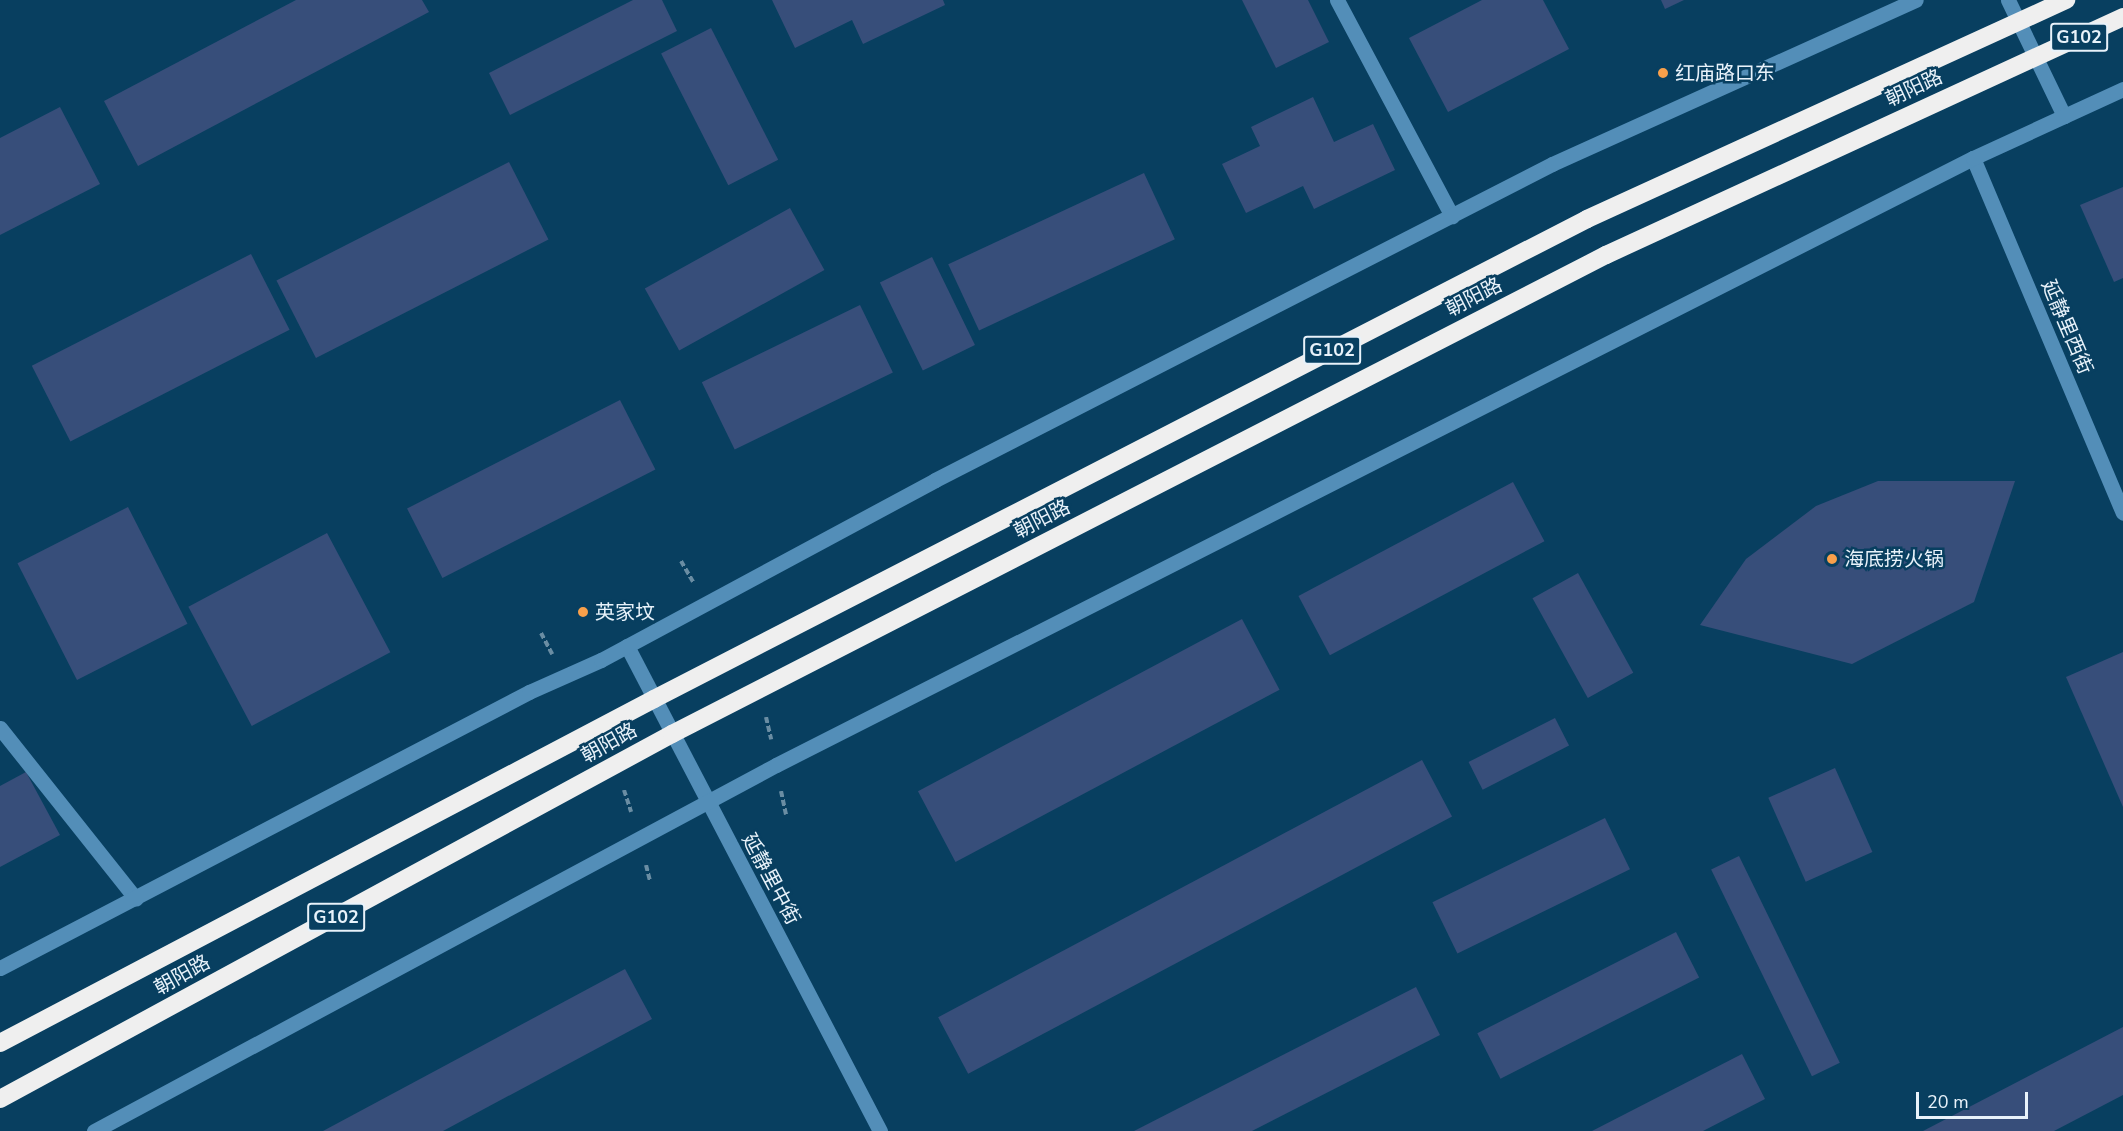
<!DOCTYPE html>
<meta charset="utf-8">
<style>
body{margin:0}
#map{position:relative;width:2123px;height:1131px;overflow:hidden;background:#083f60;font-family:"Nunito Sans","Noto Sans SC",sans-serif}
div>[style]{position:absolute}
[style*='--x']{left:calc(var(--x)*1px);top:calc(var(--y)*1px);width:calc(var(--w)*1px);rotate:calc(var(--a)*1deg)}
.building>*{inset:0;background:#374e7a;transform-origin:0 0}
.path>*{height:4px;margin-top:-2px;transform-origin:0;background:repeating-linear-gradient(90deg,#6a8da3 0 6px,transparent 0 9px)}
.minor>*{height:15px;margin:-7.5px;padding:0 7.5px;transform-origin:7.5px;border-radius:7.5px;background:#538eb8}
.highway>*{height:18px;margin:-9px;padding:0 9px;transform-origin:9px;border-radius:9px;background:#efefef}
.dots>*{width:16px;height:16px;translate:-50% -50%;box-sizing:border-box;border:3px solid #083f60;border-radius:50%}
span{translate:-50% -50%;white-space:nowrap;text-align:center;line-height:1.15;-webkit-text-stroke:5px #083f60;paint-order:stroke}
.shield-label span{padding:2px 4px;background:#083f60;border:2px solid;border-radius:4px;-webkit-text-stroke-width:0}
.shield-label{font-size:18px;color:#e8f2fa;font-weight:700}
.poi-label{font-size:20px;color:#e8f2fa}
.left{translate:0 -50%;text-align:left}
.street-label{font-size:20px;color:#e8f2fa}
.scale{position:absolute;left:1916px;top:1092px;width:112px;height:27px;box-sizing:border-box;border:3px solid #e8f2fa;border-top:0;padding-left:8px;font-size:18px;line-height:21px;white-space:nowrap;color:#e8f2fa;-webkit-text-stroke:4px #083f60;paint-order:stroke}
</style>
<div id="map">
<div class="building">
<div style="clip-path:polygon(296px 0,422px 0,429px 12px,138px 166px,104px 101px)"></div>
<div style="clip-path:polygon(633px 0,662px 0,677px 31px,510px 115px,489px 73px)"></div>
<div style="clip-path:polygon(772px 0,943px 0,945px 5px,863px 44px,852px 20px,795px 48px)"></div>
<div style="clip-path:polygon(1242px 0,1308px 0,1329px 42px,1276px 68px)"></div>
<div style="clip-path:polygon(1482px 0,1543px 0,1569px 49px,1448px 112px,1409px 38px)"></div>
<div style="clip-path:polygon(1661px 0,1684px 0,1665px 9px)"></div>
<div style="left:711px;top:28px;width:148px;height:56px;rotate:63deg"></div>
<div style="clip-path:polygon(1313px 97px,1334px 142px,1373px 124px,1395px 170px,1314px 209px,1303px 186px,1246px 213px,1222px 164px,1260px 146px,1251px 127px)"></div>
<div style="clip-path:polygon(60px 107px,100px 184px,0 235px,0 138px)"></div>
<div style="left:509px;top:162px;width:87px;height:261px;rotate:63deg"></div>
<div style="left:1144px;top:173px;width:73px;height:216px;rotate:65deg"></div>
<div style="clip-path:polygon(2123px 187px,2123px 278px,2114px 282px,2080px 205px)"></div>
<div style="left:790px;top:208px;width:71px;height:166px;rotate:61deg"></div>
<div style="left:251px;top:254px;width:85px;height:246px;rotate:63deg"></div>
<div style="left:932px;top:257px;width:98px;height:58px;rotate:64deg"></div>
<div style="left:860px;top:305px;width:75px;height:176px;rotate:64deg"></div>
<div style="left:620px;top:400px;width:78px;height:239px;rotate:63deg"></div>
<div style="clip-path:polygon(1878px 481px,2015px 481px,1974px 602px,1852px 664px,1700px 625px,1746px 559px,1816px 506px)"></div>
<div style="left:1513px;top:482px;width:67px;height:243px;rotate:62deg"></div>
<div style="left:128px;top:507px;width:131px;height:124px;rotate:63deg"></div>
<div style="left:327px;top:533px;width:135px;height:157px;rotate:62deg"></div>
<div style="left:1578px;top:573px;width:114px;height:52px;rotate:61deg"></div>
<div style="left:1242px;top:619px;width:80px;height:367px;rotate:62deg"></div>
<div style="clip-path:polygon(2123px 652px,2123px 807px,2066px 677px)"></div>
<div style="left:1555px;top:718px;width:31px;height:97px;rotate:63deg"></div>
<div style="left:1422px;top:760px;width:64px;height:548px;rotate:62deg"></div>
<div style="left:1835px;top:768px;width:92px;height:73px;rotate:66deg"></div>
<div style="clip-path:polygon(26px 772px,60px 835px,0 867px,0 786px)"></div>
<div style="left:1605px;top:818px;width:57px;height:192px;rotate:64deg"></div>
<div style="left:1739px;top:856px;width:230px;height:31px;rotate:64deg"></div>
<div style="left:1676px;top:932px;width:51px;height:223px;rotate:63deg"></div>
<div style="clip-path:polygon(625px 969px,652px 1019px,443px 1131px,323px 1131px)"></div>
<div style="clip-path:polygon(1416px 987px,1440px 1035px,1252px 1131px,1134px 1131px)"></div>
<div style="clip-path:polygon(2123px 1027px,2123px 1095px,2054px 1131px,1923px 1131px)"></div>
<div style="clip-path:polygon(1742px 1054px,1765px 1099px,1703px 1131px,1592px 1131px)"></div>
</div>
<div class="path">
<div style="--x:681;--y:561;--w:24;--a:60"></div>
<div style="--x:541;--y:633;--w:24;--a:62"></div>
<div style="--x:766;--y:717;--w:23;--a:77"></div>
<div style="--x:624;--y:790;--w:23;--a:72"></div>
<div style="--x:781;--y:791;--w:24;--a:78"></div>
<div style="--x:646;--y:865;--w:16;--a:76"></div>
</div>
<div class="minor">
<div style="--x:1337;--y:0;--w:245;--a:62"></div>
<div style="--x:2008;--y:0;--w:129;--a:64.2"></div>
<div style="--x:1973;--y:158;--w:385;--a:67.1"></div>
<div style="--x:627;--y:646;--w:547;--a:62.45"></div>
<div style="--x:0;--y:728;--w:218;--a:51.5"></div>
<div style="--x:0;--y:968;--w:597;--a:-27.55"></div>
<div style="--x:529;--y:692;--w:79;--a:-24"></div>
<div style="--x:601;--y:660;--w:379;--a:-28.3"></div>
<div style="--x:935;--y:480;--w:693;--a:-27.12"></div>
<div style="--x:1552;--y:164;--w:399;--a:-24.3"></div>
<div style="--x:94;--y:1131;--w:774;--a:-28.22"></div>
<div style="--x:776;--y:765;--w:1342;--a:-26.89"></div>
<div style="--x:1973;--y:158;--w:165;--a:-24.7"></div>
</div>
<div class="highway">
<div style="--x:0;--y:1043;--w:739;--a:-27.74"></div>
<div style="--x:654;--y:699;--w:1049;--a:-27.22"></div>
<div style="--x:1587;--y:219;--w:527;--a:-24.57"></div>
<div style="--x:0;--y:1099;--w:765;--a:-28.51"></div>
<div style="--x:672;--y:734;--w:1050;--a:-27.15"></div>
<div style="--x:1606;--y:255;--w:569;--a:-24.72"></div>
</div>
<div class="dots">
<div style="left:1663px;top:73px;background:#f8a04b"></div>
<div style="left:1832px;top:559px;background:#f8a04b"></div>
<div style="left:583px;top:612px;background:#f8a04b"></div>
</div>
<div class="shield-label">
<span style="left:2079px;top:37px">G102</span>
<span style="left:1332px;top:350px">G102</span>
<span style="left:336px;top:917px">G102</span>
</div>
<div class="poi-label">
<span class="left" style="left:1675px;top:73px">红庙路口东</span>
<span class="left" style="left:1844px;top:559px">海底捞火锅</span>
<span class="left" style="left:595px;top:612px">英家坟</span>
</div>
<div class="street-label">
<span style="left:1914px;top:88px;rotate:-25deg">朝阳路</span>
<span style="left:1474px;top:297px;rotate:-27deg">朝阳路</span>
<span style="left:2067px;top:327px;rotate:67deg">延静里西街</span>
<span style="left:1042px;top:519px;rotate:-27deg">朝阳路</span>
<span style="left:609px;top:743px;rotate:-29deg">朝阳路</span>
<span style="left:771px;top:879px;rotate:62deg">延静里中街</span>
<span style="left:182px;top:975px;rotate:-29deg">朝阳路</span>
</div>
<div class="scale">20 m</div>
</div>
